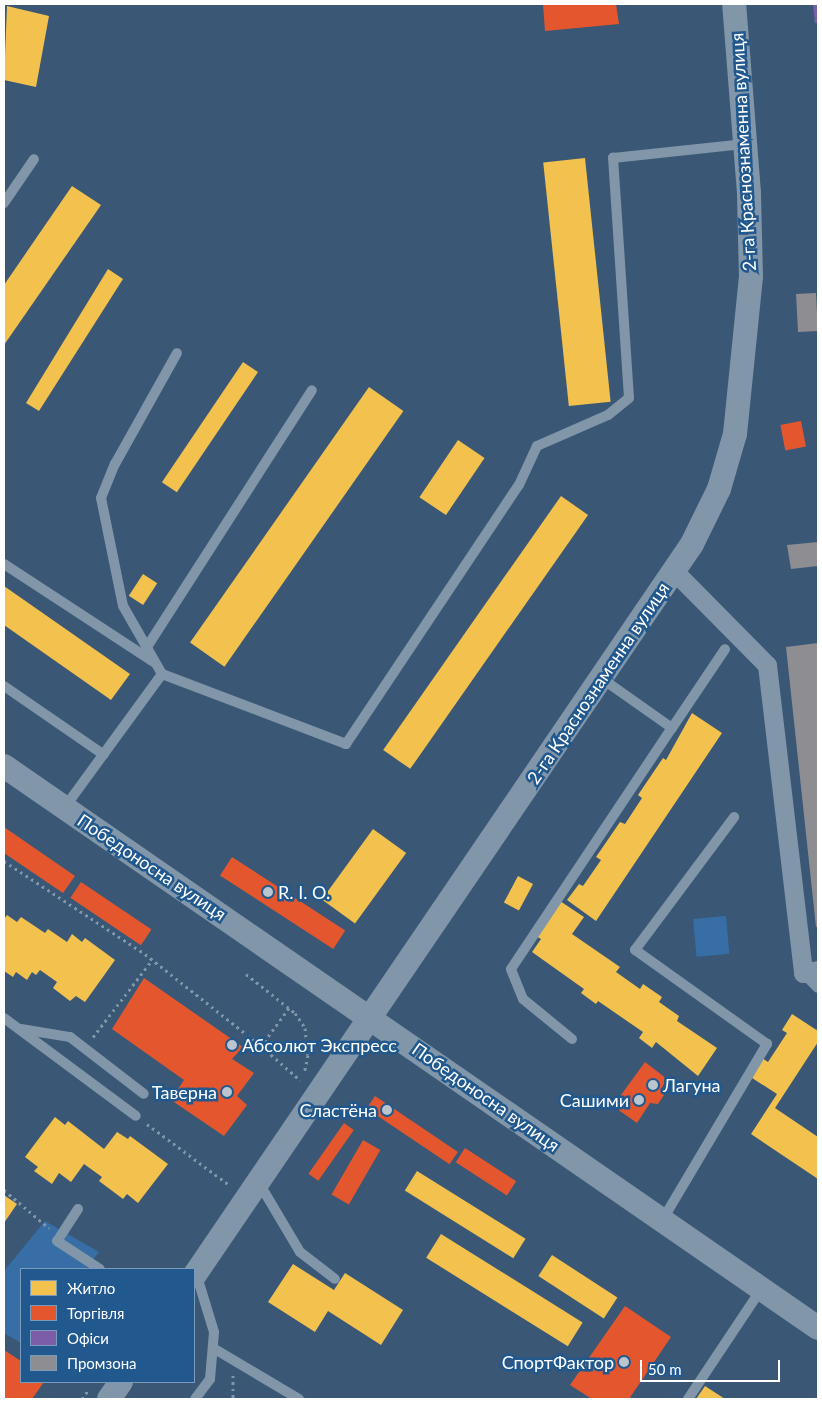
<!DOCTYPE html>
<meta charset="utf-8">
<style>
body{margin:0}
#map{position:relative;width:822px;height:1403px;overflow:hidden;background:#3a5876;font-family:Lato,sans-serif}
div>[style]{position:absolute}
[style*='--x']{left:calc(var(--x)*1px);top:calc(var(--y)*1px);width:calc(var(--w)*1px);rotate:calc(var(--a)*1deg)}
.green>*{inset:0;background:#366ea5;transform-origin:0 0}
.homes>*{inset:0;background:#f2c14e;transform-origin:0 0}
.shops>*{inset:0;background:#e4572e;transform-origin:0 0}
.offices>*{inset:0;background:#7b5ea7}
.industry>*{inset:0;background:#8d8d92;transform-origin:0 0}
.path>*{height:3px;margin-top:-1.5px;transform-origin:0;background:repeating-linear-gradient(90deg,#8196a9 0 2.5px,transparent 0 6.5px)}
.service>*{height:10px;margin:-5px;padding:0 5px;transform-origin:5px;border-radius:5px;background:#8196a9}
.minor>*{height:19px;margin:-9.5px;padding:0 9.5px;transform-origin:9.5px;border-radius:9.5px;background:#8196a9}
.tertiary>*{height:24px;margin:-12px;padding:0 12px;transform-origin:12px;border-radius:12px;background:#8196a9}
.dots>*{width:14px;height:14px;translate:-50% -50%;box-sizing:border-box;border:2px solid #21588e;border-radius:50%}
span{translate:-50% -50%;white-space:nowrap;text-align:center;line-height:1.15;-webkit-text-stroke:5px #21588e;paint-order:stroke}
.street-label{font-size:18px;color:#fff}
.poi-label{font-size:18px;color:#fff}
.left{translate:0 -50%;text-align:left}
.right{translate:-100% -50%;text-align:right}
.frame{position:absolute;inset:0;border:5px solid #fff;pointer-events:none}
.legend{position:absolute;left:20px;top:1268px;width:175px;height:115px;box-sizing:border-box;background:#21588e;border:1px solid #7a9bbb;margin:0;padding:6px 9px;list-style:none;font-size:15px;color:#fff}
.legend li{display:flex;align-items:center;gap:10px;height:25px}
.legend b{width:25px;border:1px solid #7a9bbb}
.scale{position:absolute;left:640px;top:1360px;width:140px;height:22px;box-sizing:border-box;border:2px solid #fff;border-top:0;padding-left:6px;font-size:15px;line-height:18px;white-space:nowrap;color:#fff;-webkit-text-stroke:4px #21588e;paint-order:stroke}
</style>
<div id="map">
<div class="green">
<div style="left:726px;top:916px;width:38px;height:33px;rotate:85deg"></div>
<div style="clip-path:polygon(45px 1221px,99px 1252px,86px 1269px,21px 1269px,21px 1343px,4px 1333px,4px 1271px)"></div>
</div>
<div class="homes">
<div style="clip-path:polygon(7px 6px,49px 16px,36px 87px,4px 80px)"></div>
<div style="left:585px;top:158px;width:245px;height:42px;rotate:84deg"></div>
<div style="clip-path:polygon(72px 186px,101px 205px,4px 345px,4px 285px)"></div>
<div style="clip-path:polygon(108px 269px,123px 279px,39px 411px,26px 403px)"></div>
<div style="left:243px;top:362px;width:18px;height:145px;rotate:34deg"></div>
<div style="left:369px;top:387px;width:42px;height:312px;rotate:35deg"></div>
<div style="left:458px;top:440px;width:32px;height:69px;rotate:34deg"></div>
<div style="left:561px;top:496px;width:33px;height:310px;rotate:35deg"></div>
<div style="left:143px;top:574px;width:17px;height:26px;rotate:33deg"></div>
<div style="clip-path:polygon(4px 586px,130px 674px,111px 700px,4px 625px)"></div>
<div style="clip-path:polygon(692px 713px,722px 733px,596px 921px,567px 900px,579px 884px,583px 886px,601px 860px,596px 857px,620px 822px,625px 824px,642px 798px,638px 795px,663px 758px,666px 760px)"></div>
<div style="left:373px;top:829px;width:41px;height:87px;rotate:36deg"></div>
<div style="left:518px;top:876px;width:17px;height:30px;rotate:28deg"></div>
<div style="clip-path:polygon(560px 901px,584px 917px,572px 934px,620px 967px,616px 972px,640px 989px,643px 984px,662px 997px,659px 1002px,679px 1016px,677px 1021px,717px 1048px,698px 1076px,656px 1042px,652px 1048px,639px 1038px,643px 1032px,598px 1001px,596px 1004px,581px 993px,584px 989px,532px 952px,541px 939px,536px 936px)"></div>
<div style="clip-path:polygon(7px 915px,17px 922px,21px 917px,45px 933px,48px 929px,67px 942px,72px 934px,82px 942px,85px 938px,115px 960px,85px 1002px,76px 996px,70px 1001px,53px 988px,57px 982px,40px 970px,36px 975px,32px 972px,27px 980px,16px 972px,13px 977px,4px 971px,4px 919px)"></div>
<div style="clip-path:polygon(792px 1014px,818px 1031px,818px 1042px,775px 1108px,818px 1137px,818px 1179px,751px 1134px,777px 1094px,749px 1076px,762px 1058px,768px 1062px,787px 1033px,782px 1030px)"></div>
<div style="clip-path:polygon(55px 1117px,65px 1125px,68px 1121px,104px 1149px,117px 1132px,128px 1139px,130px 1136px,168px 1164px,138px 1203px,127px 1194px,123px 1199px,99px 1181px,102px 1177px,84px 1164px,71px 1182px,59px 1173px,52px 1184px,34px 1171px,38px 1167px,25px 1157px)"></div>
<div style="left:417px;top:1171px;width:128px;height:23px;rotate:32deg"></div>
<div style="clip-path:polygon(4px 1195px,17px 1204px,4px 1223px)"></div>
<div style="left:441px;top:1234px;width:167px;height:28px;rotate:32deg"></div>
<div style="left:552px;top:1255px;width:78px;height:25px;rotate:33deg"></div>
<div style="clip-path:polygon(293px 1264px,334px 1290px,345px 1273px,403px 1310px,381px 1345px,328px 1311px,315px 1332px,268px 1302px)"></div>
<div style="clip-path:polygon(705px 1386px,725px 1399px,696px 1399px)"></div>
</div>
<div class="shops">
<div style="clip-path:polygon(543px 4px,616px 4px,619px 24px,545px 31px)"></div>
<div style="left:801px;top:421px;width:26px;height:21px;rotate:79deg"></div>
<div style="clip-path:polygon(4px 827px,75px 876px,63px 893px,4px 853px)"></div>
<div style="left:232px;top:857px;width:135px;height:22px;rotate:33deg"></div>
<div style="left:81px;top:882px;width:85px;height:19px;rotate:34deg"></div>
<div style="clip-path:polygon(144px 978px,243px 1047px,232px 1059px,254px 1073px,237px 1096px,247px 1105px,224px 1136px,171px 1100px,184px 1080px,112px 1029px)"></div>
<div style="clip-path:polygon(645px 1062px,667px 1079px,661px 1089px,664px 1095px,658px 1104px,650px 1103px,637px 1123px,613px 1106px)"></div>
<div style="left:375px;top:1096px;width:100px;height:15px;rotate:34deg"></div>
<div style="left:344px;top:1123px;width:12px;height:62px;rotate:35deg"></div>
<div style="left:363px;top:1140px;width:20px;height:63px;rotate:30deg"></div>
<div style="left:465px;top:1148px;width:61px;height:17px;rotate:33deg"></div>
<div style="clip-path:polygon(625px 1306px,671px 1337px,629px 1399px,592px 1399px,570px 1385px)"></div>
<div style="clip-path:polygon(4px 1350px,21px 1361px,21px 1382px,44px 1382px,32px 1399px,4px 1399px)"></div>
</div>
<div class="offices">
<div style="clip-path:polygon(813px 4px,818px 4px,818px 23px,815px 23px)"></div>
</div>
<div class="industry">
<div style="left:816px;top:293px;width:38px;height:20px;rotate:87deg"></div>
<div style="clip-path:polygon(818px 542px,818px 566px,791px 569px,787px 545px)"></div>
<div style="clip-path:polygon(818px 643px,818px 927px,816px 927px,786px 647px)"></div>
</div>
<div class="path">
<div style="--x:4;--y:861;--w:169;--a:33.4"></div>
<div style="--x:145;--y:954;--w:148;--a:38.4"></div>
<div style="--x:246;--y:974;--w:63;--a:38.5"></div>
<div style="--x:295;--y:1013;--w:18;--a:56"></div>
<div style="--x:305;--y:1028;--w:27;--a:84"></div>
<div style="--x:308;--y:1055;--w:19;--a:102"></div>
<div style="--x:289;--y:1008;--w:47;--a:126.4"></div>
<div style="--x:261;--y:1046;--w:52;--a:41.1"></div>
<div style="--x:93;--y:1037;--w:97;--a:-52.5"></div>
<div style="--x:147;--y:1124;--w:102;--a:36.6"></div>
<div style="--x:4;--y:1190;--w:59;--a:40.2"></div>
<div style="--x:233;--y:1375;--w:24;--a:90"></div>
<div style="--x:82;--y:1399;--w:12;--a:-55"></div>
</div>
<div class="service">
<div style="--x:4;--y:203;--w:53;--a:-55.7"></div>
<div style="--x:4;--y:564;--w:179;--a:33.2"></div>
<div style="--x:147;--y:647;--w:305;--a:-57.3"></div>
<div style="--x:162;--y:674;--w:78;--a:-119.8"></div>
<div style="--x:123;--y:606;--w:110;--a:-101.5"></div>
<div style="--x:101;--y:498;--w:37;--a:-68"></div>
<div style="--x:115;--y:464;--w:127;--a:-60.8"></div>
<div style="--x:4;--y:686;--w:121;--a:34.6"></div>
<div style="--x:672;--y:728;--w:95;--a:-56.1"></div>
<div style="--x:65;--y:807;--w:165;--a:-53.9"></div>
<div style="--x:162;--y:674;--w:197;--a:20.8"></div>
<div style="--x:346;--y:744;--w:311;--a:-56.3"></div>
<div style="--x:519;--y:485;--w:43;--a:-65.2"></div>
<div style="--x:537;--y:446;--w:77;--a:-23.6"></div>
<div style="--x:608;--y:415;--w:27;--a:-39"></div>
<div style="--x:629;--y:398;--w:241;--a:-93.8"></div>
<div style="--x:613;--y:158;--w:133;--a:-6.1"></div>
<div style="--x:803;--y:973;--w:21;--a:45"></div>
<div style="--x:4;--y:1018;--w:164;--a:36.6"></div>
<div style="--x:21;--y:1029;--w:50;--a:9.3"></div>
<div style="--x:70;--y:1037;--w:93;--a:37.6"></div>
<div style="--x:572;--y:1039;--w:63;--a:-140.8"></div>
<div style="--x:523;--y:999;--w:32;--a:-112"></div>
<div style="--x:511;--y:969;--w:290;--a:-56.3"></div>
<div style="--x:672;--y:728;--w:87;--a:-144.8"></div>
<div style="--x:259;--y:1183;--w:80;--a:59.3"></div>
<div style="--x:300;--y:1252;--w:44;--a:37.6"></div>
<div style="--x:78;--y:1209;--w:38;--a:123"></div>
<div style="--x:57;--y:1241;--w:51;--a:33.1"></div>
<div style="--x:663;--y:1219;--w:204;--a:-59.3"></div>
<div style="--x:767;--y:1044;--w:162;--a:-144.5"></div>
<div style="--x:635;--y:950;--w:166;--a:-53.3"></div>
<div style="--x:213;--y:1348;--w:100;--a:30.7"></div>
<div style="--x:195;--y:1399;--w:25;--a:-53"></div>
<div style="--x:210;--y:1379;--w:47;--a:-85.1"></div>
<div style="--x:214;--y:1332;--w:62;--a:-107"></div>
<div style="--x:688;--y:1399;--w:133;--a:-56.3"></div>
</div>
<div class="minor">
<div style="--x:674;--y:571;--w:132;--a:45.3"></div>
<div style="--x:767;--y:665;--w:310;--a:83.3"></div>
<div style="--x:803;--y:973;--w:15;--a:-11"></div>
</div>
<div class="tertiary">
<div style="--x:4;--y:766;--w:989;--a:34.62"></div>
<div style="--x:194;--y:1276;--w:885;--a:-55.77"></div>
<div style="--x:692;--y:544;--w:61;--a:-63.9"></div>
<div style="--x:719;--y:489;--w:57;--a:-73.8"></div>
<div style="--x:735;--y:434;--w:158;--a:-84.2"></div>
<div style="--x:751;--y:277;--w:84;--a:-91.4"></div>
<div style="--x:749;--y:193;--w:190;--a:-94.5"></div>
<div style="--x:109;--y:1399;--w:21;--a:-55"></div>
</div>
<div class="dots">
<div style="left:268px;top:892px;background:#bac5cf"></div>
<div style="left:232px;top:1045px;background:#bac5cf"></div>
<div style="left:653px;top:1085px;background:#bac5cf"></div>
<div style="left:227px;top:1092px;background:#bac5cf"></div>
<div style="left:639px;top:1100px;background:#bac5cf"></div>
<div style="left:387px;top:1110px;background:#bac5cf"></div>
<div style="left:624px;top:1362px;background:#bac5cf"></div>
</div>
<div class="street-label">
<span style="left:743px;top:152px;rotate:-93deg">2-га Краснознаменна вулиця</span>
<span style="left:598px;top:683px;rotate:-56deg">2-га Краснознаменна вулиця</span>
<span style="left:152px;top:867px;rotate:34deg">Победоносна вулиця</span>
<span style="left:486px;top:1097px;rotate:35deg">Победоносна вулиця</span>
</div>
<div class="poi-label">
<span class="left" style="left:278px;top:892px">R. I. O.</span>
<span class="left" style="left:242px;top:1045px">Абсолют Экспресс</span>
<span class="left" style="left:663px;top:1085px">Лагуна</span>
<span class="right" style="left:217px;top:1092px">Таверна</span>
<span class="right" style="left:629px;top:1100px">Сашими</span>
<span class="right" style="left:377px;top:1110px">Сластёна</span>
<span class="right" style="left:614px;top:1362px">СпортФактор</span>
</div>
<div class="frame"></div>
<ul class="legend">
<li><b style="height:14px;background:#f2c14e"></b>Житло</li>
<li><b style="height:14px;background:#e4572e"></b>Торгівля</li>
<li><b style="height:14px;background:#7b5ea7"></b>Офіси</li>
<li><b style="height:14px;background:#8d8d92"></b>Промзона</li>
</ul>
<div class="scale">50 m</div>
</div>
